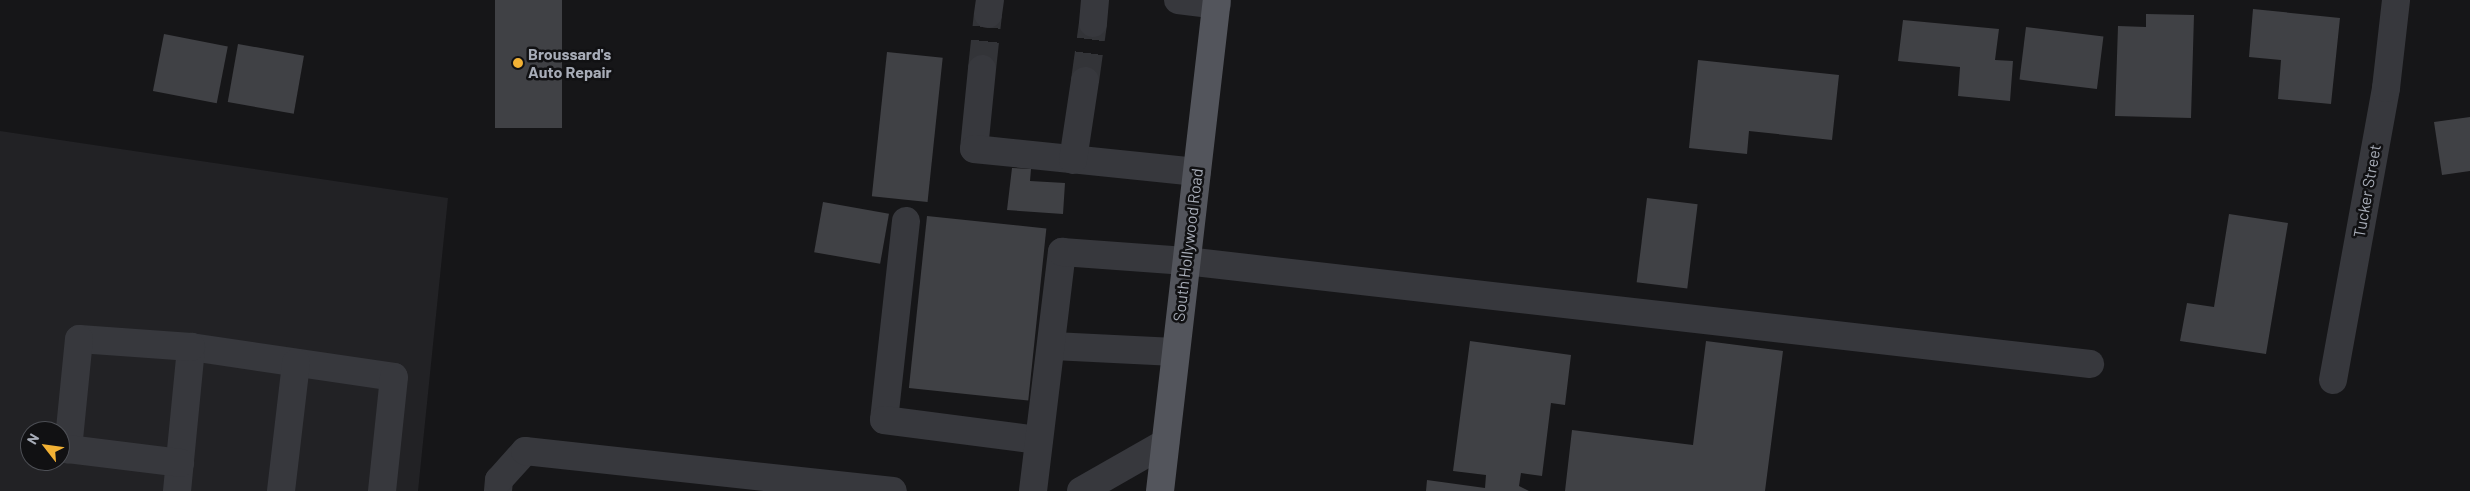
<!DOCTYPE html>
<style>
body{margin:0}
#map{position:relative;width:2470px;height:491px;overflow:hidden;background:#161618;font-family:Barlow,sans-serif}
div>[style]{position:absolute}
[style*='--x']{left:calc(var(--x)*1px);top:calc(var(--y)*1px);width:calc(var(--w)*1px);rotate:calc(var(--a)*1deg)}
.built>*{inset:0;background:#222225}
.building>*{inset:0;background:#404145;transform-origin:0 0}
.minor-tunnel>*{height:28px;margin-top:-14px;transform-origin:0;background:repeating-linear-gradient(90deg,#333438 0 28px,transparent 0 42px)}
.minor>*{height:28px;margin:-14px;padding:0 14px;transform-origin:14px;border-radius:14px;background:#37383d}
.major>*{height:28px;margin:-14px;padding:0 14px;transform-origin:14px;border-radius:14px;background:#53555c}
.dots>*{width:14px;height:14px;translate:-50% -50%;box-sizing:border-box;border:2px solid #111113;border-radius:50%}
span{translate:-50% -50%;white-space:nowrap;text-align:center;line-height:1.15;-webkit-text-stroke:5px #111113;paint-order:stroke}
.poi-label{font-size:16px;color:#a8adb8;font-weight:700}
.left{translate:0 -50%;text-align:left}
.street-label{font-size:16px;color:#a8adb8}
.north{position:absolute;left:20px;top:421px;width:50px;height:50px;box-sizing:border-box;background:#111113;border:1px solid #4d4f55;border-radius:50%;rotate:300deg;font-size:14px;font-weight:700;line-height:20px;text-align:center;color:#a8adb8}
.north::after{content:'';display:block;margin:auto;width:18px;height:22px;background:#f2b134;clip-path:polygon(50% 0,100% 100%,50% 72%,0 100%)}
</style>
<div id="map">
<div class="built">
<div style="clip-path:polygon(evenodd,0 131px,448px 198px,418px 491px,0 491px,0 131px,30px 431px,60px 431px,60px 461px,30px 461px,30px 431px)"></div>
</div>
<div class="building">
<div style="left:495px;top:0;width:67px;height:128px"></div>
<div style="clip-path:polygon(2253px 9px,2340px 18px,2331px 104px,2278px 99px,2281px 60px,2249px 57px)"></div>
<div style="clip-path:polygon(2146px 14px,2194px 15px,2191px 118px,2115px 116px,2118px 26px,2146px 27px)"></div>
<div style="clip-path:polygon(1903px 20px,1999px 29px,1995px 60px,2013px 61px,2010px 101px,1958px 96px,1960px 67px,1898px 61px)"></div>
<div style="left:2026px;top:27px;width:78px;height:53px;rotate:7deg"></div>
<div style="left:164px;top:34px;width:65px;height:58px;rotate:11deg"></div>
<div style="left:238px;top:44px;width:67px;height:59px;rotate:10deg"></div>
<div style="left:887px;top:52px;width:56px;height:145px;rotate:6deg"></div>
<div style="clip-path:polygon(1698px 60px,1839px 75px,1832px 140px,1749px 131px,1747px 154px,1689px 148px)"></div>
<div style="clip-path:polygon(2470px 117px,2470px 171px,2442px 175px,2434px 122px)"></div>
<div style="clip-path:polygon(1012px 168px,1031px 169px,1030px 181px,1065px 183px,1063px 214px,1007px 210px)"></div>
<div style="left:1647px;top:198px;width:51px;height:85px;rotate:7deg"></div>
<div style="left:823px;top:202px;width:67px;height:51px;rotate:10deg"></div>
<div style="clip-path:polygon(2229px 214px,2288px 223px,2266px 354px,2180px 341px,2187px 303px,2214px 307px)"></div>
<div style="left:927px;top:216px;width:120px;height:173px;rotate:6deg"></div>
<div style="clip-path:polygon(1470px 341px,1571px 355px,1565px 405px,1551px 403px,1542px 476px,1521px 473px,1519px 486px,1529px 491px,1426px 491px,1427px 480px,1485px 488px,1486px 475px,1453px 471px)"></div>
<div style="clip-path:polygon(1706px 341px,1783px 351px,1765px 491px,1565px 491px,1572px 430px,1693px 445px)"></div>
</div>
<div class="minor-tunnel">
<div style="--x:982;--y:69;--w:55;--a:-83.8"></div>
<div style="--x:1085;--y:81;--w:59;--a:-82.1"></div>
</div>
<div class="minor">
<div style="--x:1178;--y:0;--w:39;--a:7"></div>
<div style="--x:988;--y:14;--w:14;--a:-82"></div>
<div style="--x:1093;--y:23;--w:23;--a:-85"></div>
<div style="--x:982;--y:69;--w:80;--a:95.7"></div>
<div style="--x:974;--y:149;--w:224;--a:5.9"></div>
<div style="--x:1073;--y:160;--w:80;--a:-81.4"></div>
<div style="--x:906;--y:221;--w:200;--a:96.3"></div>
<div style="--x:884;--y:420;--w:156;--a:7.4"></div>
<div style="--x:1053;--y:346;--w:122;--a:2.8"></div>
<div style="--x:191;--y:347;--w:205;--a:8.4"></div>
<div style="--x:394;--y:377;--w:115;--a:96"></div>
<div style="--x:2333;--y:380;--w:297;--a:-79.7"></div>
<div style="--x:2386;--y:88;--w:89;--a:-83.5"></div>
<div style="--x:177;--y:491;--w:145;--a:-84.4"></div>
<div style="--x:191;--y:347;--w:112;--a:-175.9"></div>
<div style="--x:79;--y:339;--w:111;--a:95.7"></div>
<div style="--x:68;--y:449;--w:113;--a:7.1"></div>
<div style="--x:281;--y:491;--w:129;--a:-83.3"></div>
<div style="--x:498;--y:491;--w:11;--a:-85"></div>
<div style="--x:499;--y:480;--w:39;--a:-48"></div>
<div style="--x:525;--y:451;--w:370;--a:6.2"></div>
<div style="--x:1033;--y:491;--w:241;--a:-83.1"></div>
<div style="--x:1062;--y:252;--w:124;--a:4.2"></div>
<div style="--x:1186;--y:261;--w:910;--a:6.5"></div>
<div style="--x:1081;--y:491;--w:97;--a:-29.7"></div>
</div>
<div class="major">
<div style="--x:1160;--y:491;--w:494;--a:-83.4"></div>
</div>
<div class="dots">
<div style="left:518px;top:63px;background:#f2b134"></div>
</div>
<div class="poi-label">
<span class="left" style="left:528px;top:63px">Broussard's<br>Auto Repair</span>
</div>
<div class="street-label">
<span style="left:2367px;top:191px;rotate:-80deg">Tucker Street</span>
<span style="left:1188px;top:245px;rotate:-83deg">South Hollywood Road</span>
</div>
<div class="north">N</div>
</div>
